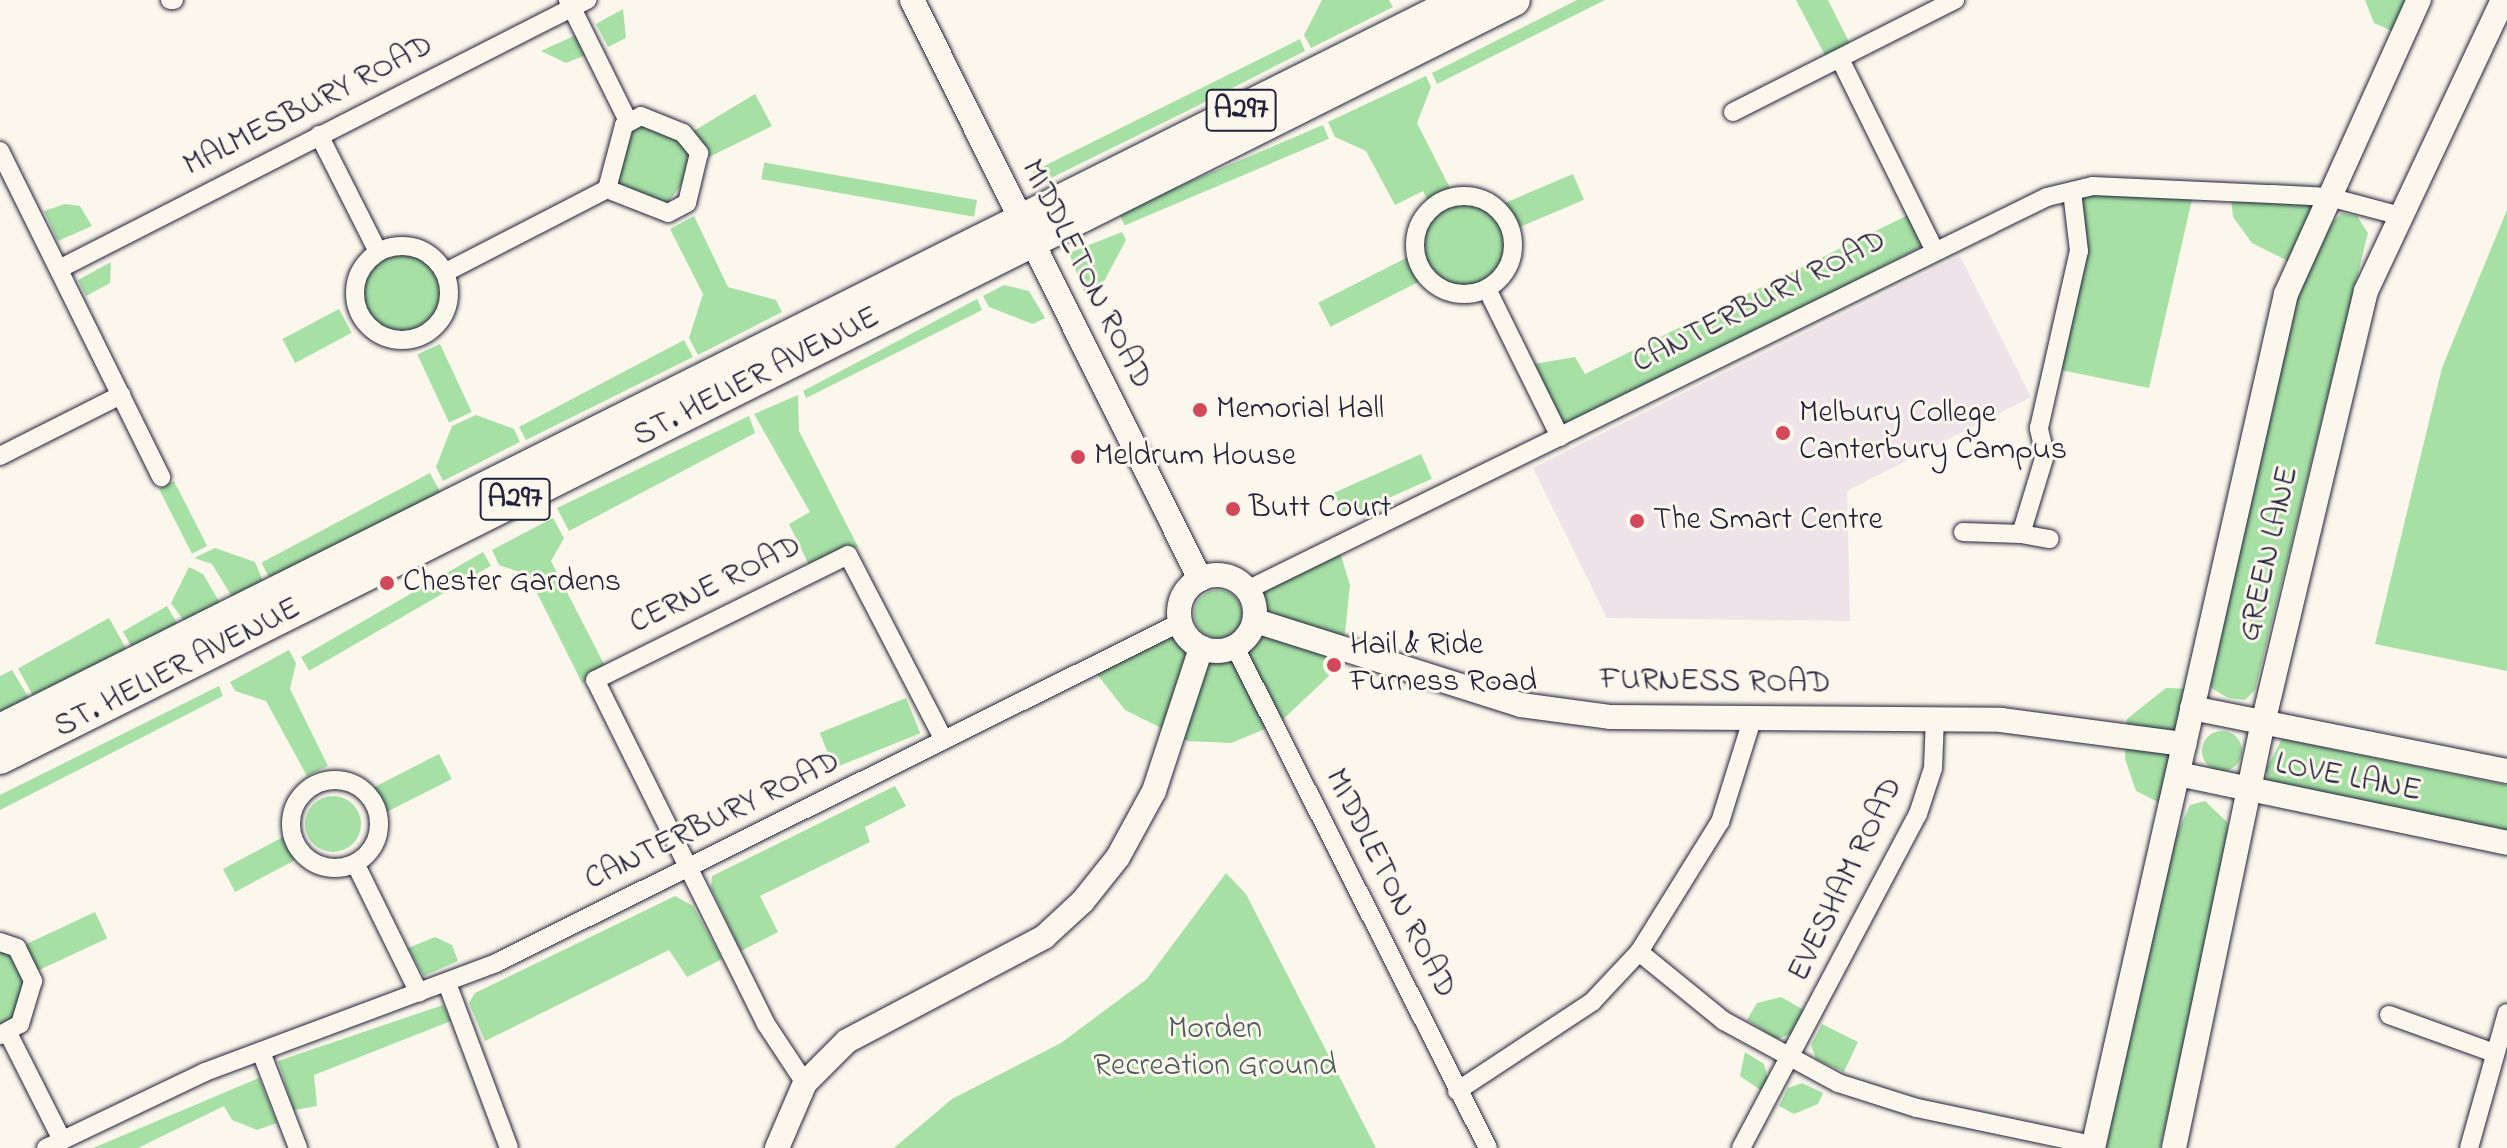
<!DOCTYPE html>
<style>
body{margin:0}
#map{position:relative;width:2507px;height:1148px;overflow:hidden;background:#fbf7ec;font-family:"Indie Flower",sans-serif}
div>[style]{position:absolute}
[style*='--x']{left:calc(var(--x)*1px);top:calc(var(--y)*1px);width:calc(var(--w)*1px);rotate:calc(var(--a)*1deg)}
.built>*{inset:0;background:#ede3e9}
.green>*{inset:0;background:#a6e0a5;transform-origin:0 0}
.round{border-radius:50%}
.roads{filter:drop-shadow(0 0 2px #22223b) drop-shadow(0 0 2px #22223b)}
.street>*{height:18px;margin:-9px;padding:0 9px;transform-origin:9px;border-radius:9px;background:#fbf7ec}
.street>.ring{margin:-9px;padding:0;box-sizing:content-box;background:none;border:18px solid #fbf7ec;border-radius:50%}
.secondary>*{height:24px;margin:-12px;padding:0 12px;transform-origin:12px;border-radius:12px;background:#fbf7ec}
.secondary>.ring{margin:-12px;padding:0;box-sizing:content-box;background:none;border:24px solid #fbf7ec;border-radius:50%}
.highway>*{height:32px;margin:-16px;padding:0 16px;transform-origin:16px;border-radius:16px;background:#fbf7ec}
.dots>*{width:22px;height:22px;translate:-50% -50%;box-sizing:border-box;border:4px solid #fbf7ec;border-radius:50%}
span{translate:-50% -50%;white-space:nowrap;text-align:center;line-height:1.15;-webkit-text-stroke:6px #fbf7ec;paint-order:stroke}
.shield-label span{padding:2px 6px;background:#fbf7ec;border:2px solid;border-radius:6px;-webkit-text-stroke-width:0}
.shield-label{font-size:30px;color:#22223b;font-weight:700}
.street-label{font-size:32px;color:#22223b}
.poi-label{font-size:32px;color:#22223b}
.left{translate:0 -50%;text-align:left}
.park-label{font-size:32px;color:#4a5b5b}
</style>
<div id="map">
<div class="built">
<div style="clip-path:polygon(1960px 256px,2031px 397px,1847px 491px,1850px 621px,1607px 618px,1533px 468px)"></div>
</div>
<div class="green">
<div style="clip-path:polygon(1322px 0,1389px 0,1393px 7px,1311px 48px,1304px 35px)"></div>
<div style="clip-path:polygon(1577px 0,1605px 0,1437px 84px,1432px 73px)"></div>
<div style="clip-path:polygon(1796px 0,1828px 0,1852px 48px,1828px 61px)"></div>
<div style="clip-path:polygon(2365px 0,2414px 0,2399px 34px,2374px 23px)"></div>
<div style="clip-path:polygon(623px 9px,626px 38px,608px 47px,596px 24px)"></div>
<div style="clip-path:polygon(576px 35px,586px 55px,566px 63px,541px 51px)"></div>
<div style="clip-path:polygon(1300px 39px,1305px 51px,1197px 106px,1049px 179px,1032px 172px)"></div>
<div style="clip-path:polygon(1426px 76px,1431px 87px,1417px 123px,1452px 192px,1429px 203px,1423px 191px,1395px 205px,1366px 151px,1335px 137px,1328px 122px)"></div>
<div style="clip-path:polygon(755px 94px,772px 126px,707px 158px,692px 132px)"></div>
<div style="clip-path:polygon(642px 124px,674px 135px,690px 152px,693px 169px,667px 204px,613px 184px,627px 132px)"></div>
<div style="left:1323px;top:125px;width:15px;height:222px;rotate:67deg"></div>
<div style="left:1573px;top:174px;width:28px;height:76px;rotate:67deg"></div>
<div style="clip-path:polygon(2094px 192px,2193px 195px,2149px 388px,2056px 369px,2077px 195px)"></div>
<div style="clip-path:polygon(2231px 197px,2323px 201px,2292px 263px,2252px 243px,2233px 217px)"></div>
<div class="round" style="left:1419px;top:199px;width:90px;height:90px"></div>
<div style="left:977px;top:200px;width:17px;height:216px;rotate:100deg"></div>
<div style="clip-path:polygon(65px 204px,80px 206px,92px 226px,58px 241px,44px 211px)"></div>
<div style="clip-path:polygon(2507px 210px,2507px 671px,2375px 644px,2442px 368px)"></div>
<div style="clip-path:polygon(2342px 213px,2357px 216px,2368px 233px,2255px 690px,2245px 700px,2228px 698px,2210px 687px,2296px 296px,2322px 233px)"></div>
<div style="clip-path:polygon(1910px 214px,1925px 245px,1558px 432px,1528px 365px,1575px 357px,1585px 374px)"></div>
<div style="clip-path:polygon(694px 216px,728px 287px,776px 300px,782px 312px,698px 355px,689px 338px,703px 294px,670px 229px)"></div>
<div style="clip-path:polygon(1122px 232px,1126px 240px,1100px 289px,1086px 296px,1069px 253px)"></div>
<div class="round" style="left:362px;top:252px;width:80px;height:80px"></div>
<div style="left:1410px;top:256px;width:27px;height:103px;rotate:63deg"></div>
<div style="clip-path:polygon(111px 262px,110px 283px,86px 296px,78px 280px)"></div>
<div style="clip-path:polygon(1004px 285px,1029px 291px,1045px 318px,1033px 324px,989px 307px,983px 296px)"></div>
<div style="clip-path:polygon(977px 299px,982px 310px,806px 398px,803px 391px)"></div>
<div style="left:339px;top:309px;width:27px;height:64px;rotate:62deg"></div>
<div style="clip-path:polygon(684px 340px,693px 357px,526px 440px,519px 427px)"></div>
<div style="left:440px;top:344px;width:75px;height:25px;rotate:65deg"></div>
<div style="clip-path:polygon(798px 395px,799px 431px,858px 547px,811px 569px,789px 524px,810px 512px,754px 414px)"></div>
<div style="clip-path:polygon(476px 415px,514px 429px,520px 442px,443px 481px,436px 467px,452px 426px)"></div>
<div style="clip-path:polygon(749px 416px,755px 433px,569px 531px,557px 508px)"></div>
<div style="left:1421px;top:454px;width:27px;height:95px;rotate:66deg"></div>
<div style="left:430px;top:473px;width:24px;height:191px;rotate:62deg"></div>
<div style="left:174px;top:481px;width:73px;height:17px;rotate:63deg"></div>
<div style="clip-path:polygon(553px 518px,564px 538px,551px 561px,607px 670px,582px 683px,528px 575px,499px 565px,492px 550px)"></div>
<div style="clip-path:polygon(215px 548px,255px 562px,263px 581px,232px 597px,212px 564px,194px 558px)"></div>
<div style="clip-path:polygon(1339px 549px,1350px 585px,1344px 642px,1265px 617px,1258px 588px)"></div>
<div style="left:483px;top:552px;width:16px;height:210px;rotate:60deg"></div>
<div style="clip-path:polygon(189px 567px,203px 574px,220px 603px,184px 621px,171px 603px)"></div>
<div class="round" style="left:1194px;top:590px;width:48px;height:48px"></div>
<div style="left:167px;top:606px;width:20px;height:51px;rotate:60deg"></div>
<div style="left:109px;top:618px;width:37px;height:104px;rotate:61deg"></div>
<div style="clip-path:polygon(1175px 628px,1194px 654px,1212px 661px,1247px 652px,1264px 631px,1341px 653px,1329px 676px,1279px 723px,1231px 743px,1187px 741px,1125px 710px,1093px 669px)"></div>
<div style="clip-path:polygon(289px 650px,296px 663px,290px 689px,328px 766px,307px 776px,266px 701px,235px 691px,230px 682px)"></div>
<div style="clip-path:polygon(12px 670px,29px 698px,0 712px,0 676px)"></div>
<div style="clip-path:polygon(219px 686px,223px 696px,0 810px,0 795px)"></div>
<div style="clip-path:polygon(2166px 688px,2193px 689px,2166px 806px,2136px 791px,2125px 759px,2127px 719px)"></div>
<div style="left:906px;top:698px;width:38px;height:93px;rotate:68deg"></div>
<div class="round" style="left:2202px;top:731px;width:40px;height:40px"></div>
<div style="clip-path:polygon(2282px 739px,2507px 785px,2507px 833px,2268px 783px,2266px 769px)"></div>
<div style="left:439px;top:754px;width:28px;height:73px;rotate:63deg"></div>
<div style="clip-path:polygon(895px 786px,906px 806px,865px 827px,870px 842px,760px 896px,778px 932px,741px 951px,711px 888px,712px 876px)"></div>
<div class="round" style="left:305px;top:796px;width:56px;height:56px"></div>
<div style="clip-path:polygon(2205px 801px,2227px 822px,2230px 856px,2160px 1148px,2102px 1148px,2136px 973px,2177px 833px,2190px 805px)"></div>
<div style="left:283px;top:837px;width:26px;height:68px;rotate:62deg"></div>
<div style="clip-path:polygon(1226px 873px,1246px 894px,1376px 1148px,894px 1148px,952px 1099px,1061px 1043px,1147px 979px)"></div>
<div style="clip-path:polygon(675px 896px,693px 906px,722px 959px,687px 977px,669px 950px,485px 1041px,469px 1003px,475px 993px)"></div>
<div style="left:95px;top:912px;width:29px;height:82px;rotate:65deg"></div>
<div style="clip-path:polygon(435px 937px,452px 945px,458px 961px,424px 976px,408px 948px)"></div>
<div style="clip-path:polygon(0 947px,14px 952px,28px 981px,16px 1022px,0 1029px)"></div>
<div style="clip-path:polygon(1781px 997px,1804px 1010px,1791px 1034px,1777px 1039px,1747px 1020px,1757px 1003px)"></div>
<div style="clip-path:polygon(443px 1005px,451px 1021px,314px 1075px,317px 1106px,294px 1110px,278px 1061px)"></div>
<div style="clip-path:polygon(1822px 1024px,1858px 1042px,1844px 1072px,1816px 1059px,1811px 1045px)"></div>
<div style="clip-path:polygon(1745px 1052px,1764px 1064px,1768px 1079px,1762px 1091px,1740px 1076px)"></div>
<div style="clip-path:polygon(259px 1078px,277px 1123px,257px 1130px,232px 1120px,224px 1106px,138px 1148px,93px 1148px)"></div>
<div style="clip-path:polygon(1802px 1083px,1823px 1093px,1818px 1104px,1794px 1114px,1779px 1106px,1788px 1088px)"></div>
</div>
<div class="roads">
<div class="street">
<div style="--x:170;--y:0;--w:4;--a:0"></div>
<div style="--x:568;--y:0;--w:135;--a:63.6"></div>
<div style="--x:1840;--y:59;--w:212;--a:63.7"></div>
<div style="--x:1733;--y:112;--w:249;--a:-26.8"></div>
<div style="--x:641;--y:116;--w:45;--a:22"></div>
<div style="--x:683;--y:133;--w:26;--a:51"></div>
<div style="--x:699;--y:153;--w:51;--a:103.5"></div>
<div style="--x:687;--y:203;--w:21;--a:152"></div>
<div style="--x:668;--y:213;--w:66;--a:-158.5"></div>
<div style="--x:607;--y:189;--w:66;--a:-75.1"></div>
<div style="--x:624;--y:125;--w:19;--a:-28"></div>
<div style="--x:319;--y:135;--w:127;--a:63.2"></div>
<div style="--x:0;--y:151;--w:364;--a:63.7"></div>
<div class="ring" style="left:1415px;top:196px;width:80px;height:80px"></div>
<div class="ring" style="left:355px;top:246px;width:76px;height:76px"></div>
<div style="--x:59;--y:269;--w:593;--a:-27"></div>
<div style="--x:448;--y:271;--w:179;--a:-27.3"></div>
<div style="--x:1487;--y:289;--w:165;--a:63.7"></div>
<div style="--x:0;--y:456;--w:136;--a:-26.8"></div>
<div style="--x:1963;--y:532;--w:58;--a:2"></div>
<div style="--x:2021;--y:534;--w:83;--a:-73.1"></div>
<div style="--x:2045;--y:455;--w:28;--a:-103"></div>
<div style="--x:2039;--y:428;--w:181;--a:-77.3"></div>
<div style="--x:2079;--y:251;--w:60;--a:-96.7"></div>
<div style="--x:2021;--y:534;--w:29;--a:10"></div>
<div style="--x:1247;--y:590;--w:891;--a:-26.16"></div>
<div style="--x:2047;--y:197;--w:47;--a:-13.4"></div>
<div style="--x:2093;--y:186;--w:179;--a:2.6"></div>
<div style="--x:2272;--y:194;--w:57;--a:3"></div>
<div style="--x:2329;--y:197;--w:70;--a:14.8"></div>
<div style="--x:1235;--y:647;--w:561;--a:63.21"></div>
<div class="ring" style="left:291px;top:780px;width:70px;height:70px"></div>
<div style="--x:357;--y:867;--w:140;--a:63.8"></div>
<div style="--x:0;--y:942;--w:18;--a:19"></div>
<div style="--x:17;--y:948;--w:37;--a:64"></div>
<div style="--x:33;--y:981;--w:45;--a:106.8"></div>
<div style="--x:20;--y:1024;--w:23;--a:151"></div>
<div style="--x:1639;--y:952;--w:109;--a:39.1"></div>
<div style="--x:1724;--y:1021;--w:130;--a:28.5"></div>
<div style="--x:1838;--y:1083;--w:83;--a:17.6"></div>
<div style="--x:1917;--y:1108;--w:180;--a:11.9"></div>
<div style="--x:447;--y:983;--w:176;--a:69.4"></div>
<div style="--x:2389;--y:1015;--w:109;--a:19.8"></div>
<div style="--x:8;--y:1033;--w:120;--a:63.2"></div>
<div style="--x:261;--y:1052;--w:103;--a:68.9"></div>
<div style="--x:805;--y:1083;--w:71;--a:-123.5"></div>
<div style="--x:766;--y:1024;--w:384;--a:-116.4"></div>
<div style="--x:595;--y:680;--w:282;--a:-26.3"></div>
<div style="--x:848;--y:555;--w:208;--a:62.6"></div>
<div style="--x:1457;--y:1091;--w:162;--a:-33.4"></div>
<div style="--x:1592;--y:1002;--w:69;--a:-46.8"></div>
<div style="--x:1639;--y:952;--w:153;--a:-58.1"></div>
<div style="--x:1720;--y:822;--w:110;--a:-72.6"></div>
<div style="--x:46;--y:1148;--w:176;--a:-25.5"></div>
<div style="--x:205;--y:1072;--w:311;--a:-20.5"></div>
<div style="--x:496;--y:963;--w:765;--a:-26.46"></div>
<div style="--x:1741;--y:1148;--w:378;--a:-62.1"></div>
<div style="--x:1918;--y:814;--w:48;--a:-71.9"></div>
<div style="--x:1933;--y:768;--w:49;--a:-87.7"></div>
<div style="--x:2469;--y:1148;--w:140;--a:-74.3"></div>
</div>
<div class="secondary">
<div style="--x:912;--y:0;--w:647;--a:63.55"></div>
<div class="ring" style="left:1179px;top:575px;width:52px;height:52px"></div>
<div style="--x:1256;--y:621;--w:278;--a:17.6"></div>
<div style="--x:1521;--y:705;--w:91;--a:7.6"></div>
<div style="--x:1611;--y:717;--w:390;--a:0.4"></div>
<div style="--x:2001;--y:720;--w:185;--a:7.5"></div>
<div style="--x:2192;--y:708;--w:321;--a:11.3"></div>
<div style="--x:2178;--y:774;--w:336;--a:11.8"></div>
<div style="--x:777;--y:1148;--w:71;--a:-66.7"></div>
<div style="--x:805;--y:1083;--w:59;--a:-45"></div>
<div style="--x:847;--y:1041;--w:223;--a:-27.8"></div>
<div style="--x:1044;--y:937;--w:53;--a:-42.7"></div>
<div style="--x:1083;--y:901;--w:56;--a:-51.5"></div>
<div style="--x:1118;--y:857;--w:75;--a:-61.4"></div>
<div style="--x:1154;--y:791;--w:151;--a:-71.8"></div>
<div style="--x:2093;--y:1148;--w:876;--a:-77.27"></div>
<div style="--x:2286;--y:294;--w:323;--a:-65.7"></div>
<div style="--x:2174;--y:1148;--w:434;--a:-78.2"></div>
<div style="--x:2263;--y:723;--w:444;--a:-76.6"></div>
<div style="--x:2366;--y:291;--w:322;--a:-64.8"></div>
</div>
<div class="highway">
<div style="--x:0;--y:730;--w:1634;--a:-26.53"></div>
<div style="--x:0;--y:758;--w:1693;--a:-26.6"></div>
</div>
</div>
<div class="dots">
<div style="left:1200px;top:410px;background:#d1495b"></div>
<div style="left:1783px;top:433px;background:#d1495b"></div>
<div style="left:1078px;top:457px;background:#d1495b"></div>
<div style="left:1233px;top:509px;background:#d1495b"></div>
<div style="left:1637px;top:521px;background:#d1495b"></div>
<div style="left:387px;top:583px;background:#d1495b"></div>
<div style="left:1334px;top:665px;background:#d1495b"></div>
</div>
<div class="shield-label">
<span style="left:1241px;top:110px">A297</span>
<span style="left:515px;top:499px">A297</span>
</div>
<div class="street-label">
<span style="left:309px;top:107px;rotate:-27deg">MALMESBURY ROAD</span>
<span style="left:1085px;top:275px;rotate:63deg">MIDDLETON ROAD</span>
<span style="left:1760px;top:303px;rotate:-27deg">CANTERBURY ROAD</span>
<span style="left:757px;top:378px;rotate:-27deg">ST. HELIER AVENUE</span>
<span style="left:2270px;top:554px;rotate:-77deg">GREEN LANE</span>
<span style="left:716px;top:586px;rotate:-26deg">CERNE ROAD</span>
<span style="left:178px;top:669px;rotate:-27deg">ST. HELIER AVENUE</span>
<span style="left:1715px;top:683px;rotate:1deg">FURNESS ROAD</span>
<span style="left:2348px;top:779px;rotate:11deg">LOVE LANE</span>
<span style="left:713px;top:822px;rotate:-26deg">CANTERBURY ROAD</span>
<span style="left:1847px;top:880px;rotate:-64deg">EVESHAM ROAD</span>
<span style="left:1389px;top:884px;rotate:63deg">MIDDLETON ROAD</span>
</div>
<div class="poi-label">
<span class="left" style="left:1216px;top:410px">Memorial Hall</span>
<span class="left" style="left:1799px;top:433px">Melbury College<br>Canterbury Campus</span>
<span class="left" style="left:1094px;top:457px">Meldrum House</span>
<span class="left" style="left:1249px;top:509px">Butt Court</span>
<span class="left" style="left:1653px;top:521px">The Smart Centre</span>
<span class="left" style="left:403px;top:583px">Chester Gardens</span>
<span class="left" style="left:1350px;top:665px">Hail &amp; Ride<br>Furness Road</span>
</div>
<div class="park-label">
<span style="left:1215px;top:1049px">Morden<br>Recreation Ground</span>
</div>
</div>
